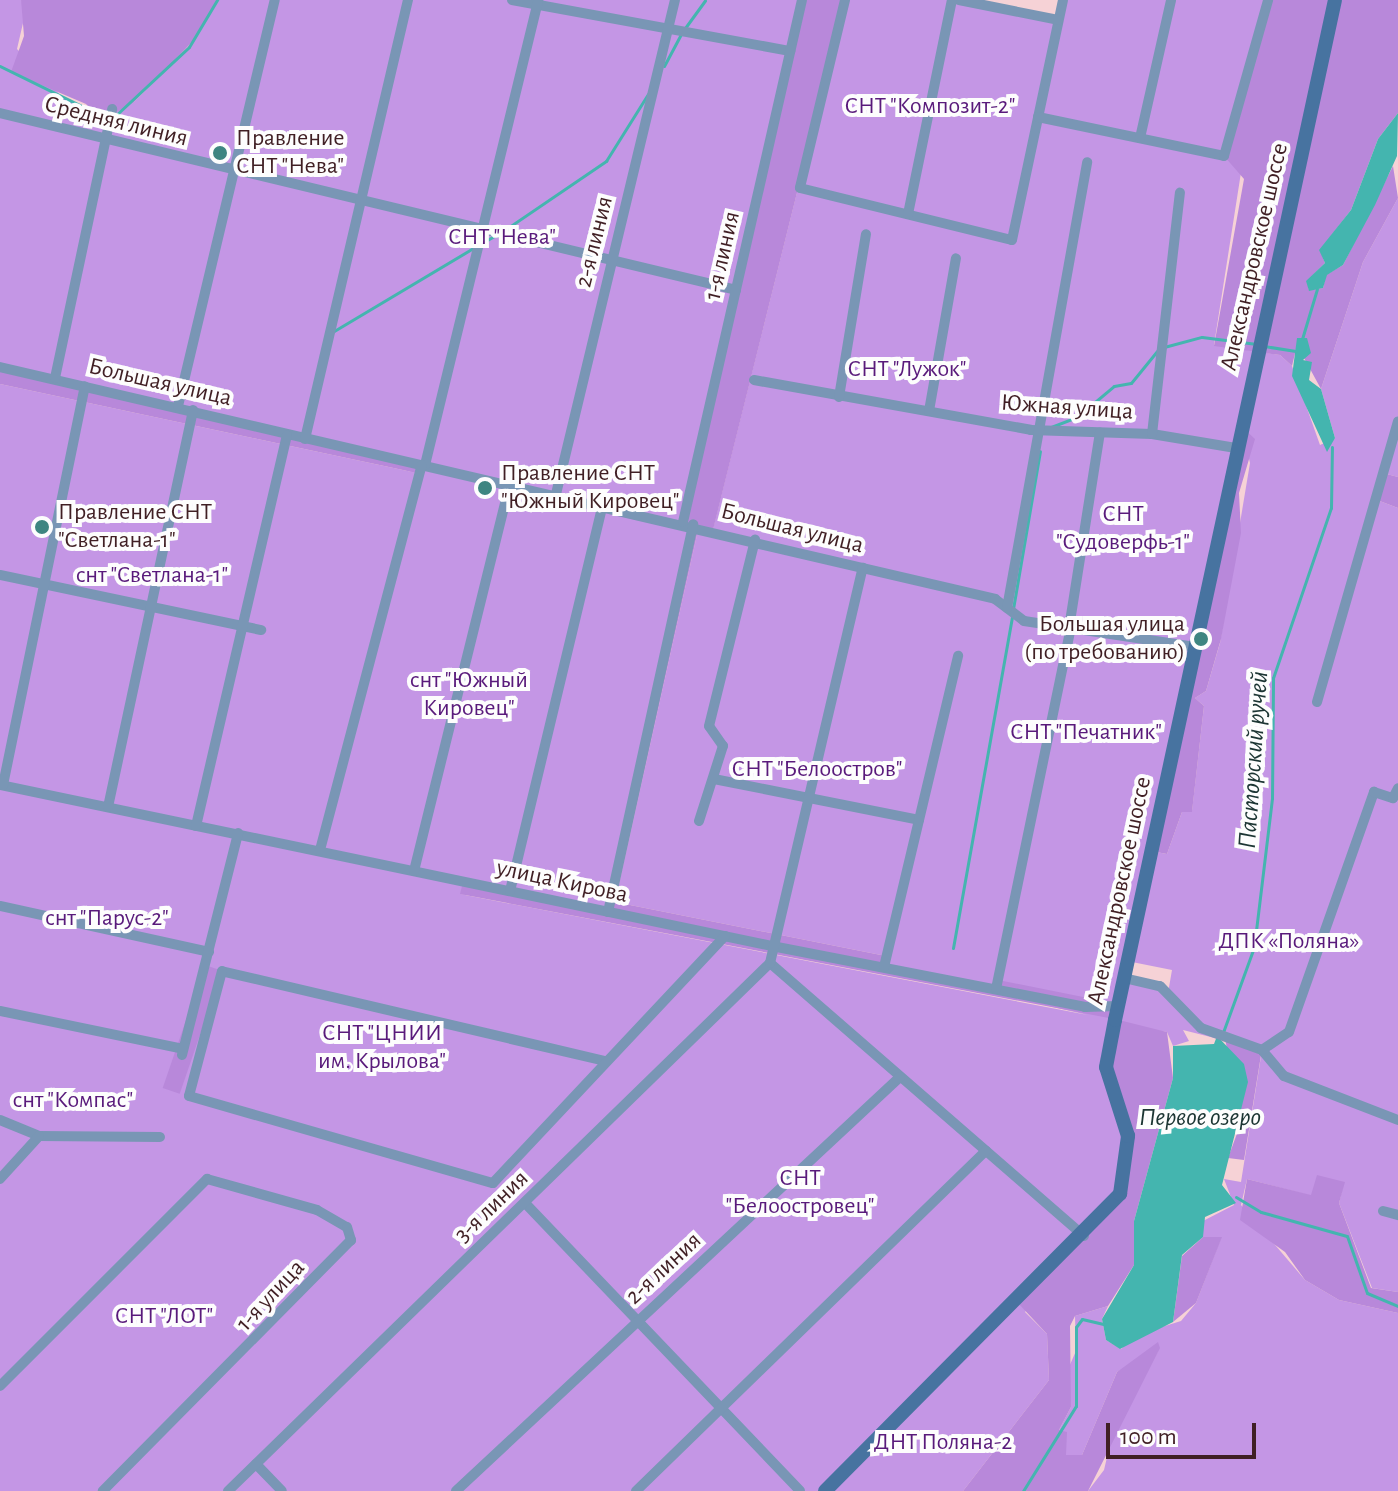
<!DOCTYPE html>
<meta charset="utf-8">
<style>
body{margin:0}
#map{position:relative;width:1398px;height:1491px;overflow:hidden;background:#f6d2d6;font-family:"Alegreya Sans",sans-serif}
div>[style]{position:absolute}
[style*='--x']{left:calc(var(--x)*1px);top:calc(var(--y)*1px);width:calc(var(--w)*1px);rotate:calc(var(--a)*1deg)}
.green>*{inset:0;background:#c496e5}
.forest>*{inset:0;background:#b888da;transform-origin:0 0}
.water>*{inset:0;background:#44b5af}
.stream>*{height:3px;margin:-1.5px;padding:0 1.5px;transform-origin:1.5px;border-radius:1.5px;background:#44b5af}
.street>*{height:10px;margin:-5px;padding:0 5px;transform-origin:5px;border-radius:5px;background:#7996b5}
.secondary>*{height:14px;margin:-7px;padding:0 7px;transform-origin:7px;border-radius:7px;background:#4773a0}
.dots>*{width:22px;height:22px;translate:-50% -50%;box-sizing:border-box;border:4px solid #fdfdfd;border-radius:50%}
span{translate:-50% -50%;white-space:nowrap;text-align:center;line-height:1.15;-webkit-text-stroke:8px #fdfdfd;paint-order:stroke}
.park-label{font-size:24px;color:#591a7b}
.street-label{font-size:24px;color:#401f24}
.poi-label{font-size:24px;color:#401f24}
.left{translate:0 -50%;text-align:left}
.right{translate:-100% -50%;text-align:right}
.water-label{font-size:26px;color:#1c3533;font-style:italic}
.scale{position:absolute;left:1106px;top:1423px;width:150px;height:36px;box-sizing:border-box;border:4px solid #401f24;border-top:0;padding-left:10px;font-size:24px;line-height:28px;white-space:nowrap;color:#401f24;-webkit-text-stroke:6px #fdfdfd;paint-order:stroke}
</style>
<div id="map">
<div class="green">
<div style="clip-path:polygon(evenodd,0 0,21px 0,26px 10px,17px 49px,63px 98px,94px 110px,134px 102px,195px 40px,217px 0,802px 0,682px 522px,509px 492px,692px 531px,606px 912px,460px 894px,1088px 1015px,884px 968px,886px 956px,615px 902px,699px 526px,713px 529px,845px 0,961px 0,1057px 20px,1063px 0,1268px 0,1214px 345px,1280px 355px,1292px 366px,1320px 445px,1335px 438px,1321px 389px,1363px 262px,1398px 198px,1398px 477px,1383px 473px,1377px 500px,1398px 508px,1398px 1292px,1372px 1288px,1339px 1203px,1344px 1182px,1312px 1196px,1247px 1179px,1241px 1205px,1305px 1280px,1339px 1300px,1398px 1313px,1398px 1491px,1088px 1491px,1104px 1470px,1112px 1436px,1158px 1351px,1117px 1372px,1082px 1455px,1066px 1455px,1059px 1430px,1071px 1407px,1065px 1376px,1076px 1351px,1075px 1316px,1108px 1306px,1102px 1319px,1106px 1340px,1121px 1349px,1136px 1335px,1181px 1321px,1196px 1303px,1221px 1238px,1203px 1237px,1201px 1222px,1234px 1205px,1224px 1179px,1241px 1182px,1262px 1050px,1183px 1030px,1189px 1041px,1173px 1046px,1167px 1032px,1154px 1030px,1120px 1194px,1025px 1312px,1047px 1334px,1049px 1380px,963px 1491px,0 1491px,0 384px,417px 473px,0 367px,0 0,1241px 426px,1250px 463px,1220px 643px,1206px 691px,1195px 698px,1204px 706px,1192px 811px,1182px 812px,1167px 854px,1151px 851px,1241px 426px,0 0,1127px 961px,1172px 970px,1168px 993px,1124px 979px,1127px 961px)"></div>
</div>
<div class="forest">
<div style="clip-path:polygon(21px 0,217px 0,195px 39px,134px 102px,101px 121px,86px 104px,11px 72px,24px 36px)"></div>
<div style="clip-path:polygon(802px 0,845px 0,713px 530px,699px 526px,615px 902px,886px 956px,884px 968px,995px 990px,998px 980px,1118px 1004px,1115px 1019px,1167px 1032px,1173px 1078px,1134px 1221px,1134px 1265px,1108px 1306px,1075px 1316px,1070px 1326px,1071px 1407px,1059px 1430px,1067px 1432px,1066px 1455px,1082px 1455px,1117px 1372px,1158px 1342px,1160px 1348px,1088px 1491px,963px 1491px,1049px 1380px,1047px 1334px,1017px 1302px,1120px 1193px,1127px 1135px,1106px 1067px,1114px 1019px,460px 894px,463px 882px,606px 912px,691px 532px,508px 492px,512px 485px,682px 521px)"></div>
<div style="clip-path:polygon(1268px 0,1398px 0,1398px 113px,1378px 139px,1351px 210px,1320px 250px,1325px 263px,1307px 281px,1309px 290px,1323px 288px,1326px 275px,1343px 265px,1393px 166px,1398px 198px,1363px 262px,1321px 389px,1297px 345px,1292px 366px,1280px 355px,1214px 346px,1244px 179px,1224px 156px)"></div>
<div style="clip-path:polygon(0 367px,420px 464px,417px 473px,0 384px)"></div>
<div style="clip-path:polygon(1240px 425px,1255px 439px,1239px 493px,1241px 533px,1221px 639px,1206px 691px,1195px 698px,1204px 706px,1192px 812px,1182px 812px,1167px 854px,1151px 851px)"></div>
<div style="clip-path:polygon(1383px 473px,1398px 477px,1398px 508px,1377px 500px)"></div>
<div style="left:205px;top:965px;width:18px;height:130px;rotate:19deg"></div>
<div style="clip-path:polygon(1225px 1039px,1262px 1049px,1244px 1160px,1228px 1158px,1242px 1120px)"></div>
<div style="clip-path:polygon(1317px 1175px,1345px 1182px,1339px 1203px,1371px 1288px,1398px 1292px,1398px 1313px,1339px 1300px,1305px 1280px,1285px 1252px,1240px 1220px,1247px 1179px,1311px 1195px)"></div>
<div style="clip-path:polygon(1203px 1237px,1222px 1237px,1196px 1303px,1173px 1322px,1182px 1256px)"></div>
</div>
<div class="water">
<div style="clip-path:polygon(1398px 113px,1397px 156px,1375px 205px,1343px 265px,1327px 275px,1323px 288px,1309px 291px,1306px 281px,1325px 263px,1319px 250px,1351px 210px,1378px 139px)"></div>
<div style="clip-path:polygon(1297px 338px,1307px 338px,1311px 353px,1303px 360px,1312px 362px,1309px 380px,1321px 389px,1335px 438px,1327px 452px,1292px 376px)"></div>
<div style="clip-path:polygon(1217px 1036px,1244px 1064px,1248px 1082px,1222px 1185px,1236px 1203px,1205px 1217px,1203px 1237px,1182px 1255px,1173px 1322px,1120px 1349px,1106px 1340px,1102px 1319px,1134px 1265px,1134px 1221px,1173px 1078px,1173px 1046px,1214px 1044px)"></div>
</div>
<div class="stream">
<div style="--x:685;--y:28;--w:34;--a:-54"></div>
<div style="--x:0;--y:66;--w:120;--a:26.1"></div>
<div style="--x:664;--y:66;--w:36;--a:-62"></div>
<div style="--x:115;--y:116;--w:101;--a:-43"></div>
<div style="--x:189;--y:47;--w:55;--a:-59.2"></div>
<div style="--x:503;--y:231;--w:125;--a:-34.2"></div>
<div style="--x:606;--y:161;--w:79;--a:-57.9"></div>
<div style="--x:482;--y:243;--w:16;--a:-30"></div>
<div style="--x:334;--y:331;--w:164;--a:-30.8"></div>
<div style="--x:1302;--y:339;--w:52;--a:-73.3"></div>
<div style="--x:1264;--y:346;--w:32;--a:9"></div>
<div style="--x:1164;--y:347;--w:39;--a:-15"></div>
<div style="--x:1202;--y:337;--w:55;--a:7.3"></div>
<div style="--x:1051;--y:427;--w:28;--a:-21"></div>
<div style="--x:1077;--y:417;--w:48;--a:-40"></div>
<div style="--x:1114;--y:386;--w:17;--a:-10"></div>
<div style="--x:1131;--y:383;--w:41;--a:-50.9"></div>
<div style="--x:1013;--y:609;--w:160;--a:-80.3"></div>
<div style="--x:953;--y:948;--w:336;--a:-79.9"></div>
<div style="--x:1222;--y:1035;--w:94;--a:-70"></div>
<div style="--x:1254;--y:947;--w:150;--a:-83.1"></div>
<div style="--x:1272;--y:798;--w:120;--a:-89.5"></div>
<div style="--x:1273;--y:678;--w:180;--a:-71.2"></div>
<div style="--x:1331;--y:508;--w:61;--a:-89.1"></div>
<div style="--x:1236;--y:1197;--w:29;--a:31"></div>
<div style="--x:1261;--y:1212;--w:89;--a:15.6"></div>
<div style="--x:1347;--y:1236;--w:60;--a:70.7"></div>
<div style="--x:1367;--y:1293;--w:34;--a:23"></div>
<div style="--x:1023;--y:1491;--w:100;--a:-58.1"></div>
<div style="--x:1076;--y:1406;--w:79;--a:-90"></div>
<div style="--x:1076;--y:1327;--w:10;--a:-53"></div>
<div style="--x:1082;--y:1319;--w:23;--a:13"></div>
</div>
<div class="street">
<div style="--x:512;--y:0;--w:283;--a:10.4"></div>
<div style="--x:845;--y:0;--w:193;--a:103.5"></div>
<div style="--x:800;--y:188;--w:218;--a:13.8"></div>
<div style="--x:1012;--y:240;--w:245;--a:-78"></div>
<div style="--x:959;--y:0;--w:101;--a:11.4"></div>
<div style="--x:0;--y:113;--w:757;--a:13.52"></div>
<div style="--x:1038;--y:117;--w:190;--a:11.8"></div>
<div style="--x:1224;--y:156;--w:162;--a:-74.2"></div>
<div style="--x:1140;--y:138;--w:141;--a:-77.3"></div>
<div style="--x:908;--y:214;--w:218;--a:-78.4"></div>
<div style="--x:0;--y:367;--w:1022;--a:13.12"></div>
<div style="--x:995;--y:599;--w:36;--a:37"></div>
<div style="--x:1024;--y:621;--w:173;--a:8.6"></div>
<div style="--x:55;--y:378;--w:275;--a:-78"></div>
<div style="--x:754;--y:380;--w:281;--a:10.2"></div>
<div style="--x:1031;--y:430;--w:121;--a:1.9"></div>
<div style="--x:1152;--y:434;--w:85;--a:9.5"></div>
<div style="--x:839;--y:397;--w:165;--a:-80.6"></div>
<div style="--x:178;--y:406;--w:417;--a:-76.6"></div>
<div style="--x:929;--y:411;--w:155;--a:-80"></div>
<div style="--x:1152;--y:434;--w:243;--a:-83.4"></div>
<div style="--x:305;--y:439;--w:451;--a:-76.8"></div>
<div style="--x:425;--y:465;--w:479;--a:-76.3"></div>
<div style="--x:556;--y:494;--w:508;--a:-76.46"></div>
<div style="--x:683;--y:522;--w:535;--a:-77.16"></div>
<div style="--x:0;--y:575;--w:267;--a:11.9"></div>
<div style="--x:1007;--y:608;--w:453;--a:-79.8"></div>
<div style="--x:1069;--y:628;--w:198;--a:-81"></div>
<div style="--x:1317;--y:702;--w:292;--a:-73.9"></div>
<div style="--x:714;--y:779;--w:209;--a:11.3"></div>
<div style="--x:0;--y:785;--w:794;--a:11.78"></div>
<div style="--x:777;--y:947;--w:314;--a:11"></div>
<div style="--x:1085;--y:1007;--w:32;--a:-2"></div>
<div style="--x:3;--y:785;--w:407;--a:-78.4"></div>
<div style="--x:108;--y:807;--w:406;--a:-77.9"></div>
<div style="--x:699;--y:821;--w:79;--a:-72.3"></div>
<div style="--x:723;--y:746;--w:24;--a:-125"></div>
<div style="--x:709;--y:726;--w:192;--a:-76.1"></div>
<div style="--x:196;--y:826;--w:401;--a:-76.9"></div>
<div style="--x:320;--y:850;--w:398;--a:-75.2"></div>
<div style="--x:414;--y:871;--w:399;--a:-76.1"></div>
<div style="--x:510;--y:891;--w:398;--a:-76.5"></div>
<div style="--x:0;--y:906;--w:214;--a:12.4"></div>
<div style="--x:608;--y:912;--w:397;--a:-77.6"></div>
<div style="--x:770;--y:963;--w:416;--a:41"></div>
<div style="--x:884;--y:967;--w:320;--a:-76.6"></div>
<div style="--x:1124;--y:978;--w:37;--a:13"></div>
<div style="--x:1160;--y:986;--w:59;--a:45.7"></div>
<div style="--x:1201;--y:1028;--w:65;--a:19.8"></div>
<div style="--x:1262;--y:1050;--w:34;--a:50"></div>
<div style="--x:1284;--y:1076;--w:122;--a:21.1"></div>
<div style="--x:996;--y:989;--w:369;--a:-78.3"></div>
<div style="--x:0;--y:1011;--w:187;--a:11.7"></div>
<div style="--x:1262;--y:1050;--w:32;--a:-34"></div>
<div style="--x:1289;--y:1032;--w:255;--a:-70.5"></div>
<div style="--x:1374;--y:792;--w:20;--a:18"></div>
<div style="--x:1393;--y:798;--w:11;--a:-63"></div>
<div style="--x:182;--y:1055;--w:229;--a:-75.8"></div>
<div style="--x:605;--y:1061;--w:393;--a:-166.8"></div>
<div style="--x:222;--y:971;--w:129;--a:104.8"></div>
<div style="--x:189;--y:1096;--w:316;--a:16"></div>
<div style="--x:493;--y:1183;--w:339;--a:-46.8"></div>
<div style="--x:0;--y:1120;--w:42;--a:22.3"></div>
<div style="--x:39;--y:1136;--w:121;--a:0.5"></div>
<div style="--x:0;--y:1179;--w:58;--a:-47.8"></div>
<div style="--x:525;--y:1203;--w:398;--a:46.3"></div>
<div style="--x:1383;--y:1211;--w:16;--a:15"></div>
<div style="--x:0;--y:1386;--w:293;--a:-45"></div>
<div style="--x:207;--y:1179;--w:114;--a:15.7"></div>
<div style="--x:317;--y:1210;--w:34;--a:30"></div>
<div style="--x:347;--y:1227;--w:14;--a:73"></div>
<div style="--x:351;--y:1240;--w:353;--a:134.7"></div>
<div style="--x:256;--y:1464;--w:37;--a:46"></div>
<div style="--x:228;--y:1491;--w:757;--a:-44.25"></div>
<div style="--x:770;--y:963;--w:406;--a:-76.8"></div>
<div style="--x:456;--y:1491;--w:607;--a:-43"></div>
<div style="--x:636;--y:1491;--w:488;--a:-44.2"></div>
</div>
<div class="secondary">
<div style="--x:825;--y:1491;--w:419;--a:-45.2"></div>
<div style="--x:1120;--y:1194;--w:59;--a:-82.1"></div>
<div style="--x:1128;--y:1136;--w:72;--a:-107.7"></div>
<div style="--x:1106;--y:1067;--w:48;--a:-79.2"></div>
<div style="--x:1115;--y:1020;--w:1043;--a:-77.83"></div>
</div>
<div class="dots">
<div style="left:220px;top:153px;background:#3e8581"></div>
<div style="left:485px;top:488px;background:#3e8581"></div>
<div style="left:42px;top:527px;background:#3e8581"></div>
<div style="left:1201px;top:639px;background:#3e8581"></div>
</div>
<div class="park-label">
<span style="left:930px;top:107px">СНТ "Композит-2"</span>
<span style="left:502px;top:238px">СНТ "Нева"</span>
<span style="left:907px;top:370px">СНТ "Лужок"</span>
<span style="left:1123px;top:529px">СНТ<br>"Судоверфь-1"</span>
<span style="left:152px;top:576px">снт "Светлана-1"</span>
<span style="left:469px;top:695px">снт "Южный<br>Кировец"</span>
<span style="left:1086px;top:733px">СНТ "Печатник"</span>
<span style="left:817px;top:770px">СНТ "Белоостров"</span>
<span style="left:107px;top:919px">снт "Парус-2"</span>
<span style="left:1289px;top:942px">ДПК «Поляна»</span>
<span style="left:382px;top:1048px">СНТ "ЦНИИ<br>им. Крылова"</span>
<span style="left:73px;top:1101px">снт "Компас"</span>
<span style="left:800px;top:1193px">СНТ<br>"Белоостровец"</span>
<span style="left:164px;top:1317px">СНТ "ЛОТ"</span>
<span style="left:943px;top:1443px">ДНТ Поляна-2</span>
</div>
<div class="street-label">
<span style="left:116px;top:122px;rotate:14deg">Средняя линия</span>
<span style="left:595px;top:242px;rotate:-76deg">2-я линия</span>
<span style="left:723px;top:256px;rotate:-77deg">1-я линия</span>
<span style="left:1255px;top:257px;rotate:-77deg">Александровское шоссе</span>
<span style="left:160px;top:383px;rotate:13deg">Большая улица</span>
<span style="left:1067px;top:408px;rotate:4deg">Южная улица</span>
<span style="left:792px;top:529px;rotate:14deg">Большая улица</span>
<span style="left:562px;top:882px;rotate:12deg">улица Кирова</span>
<span style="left:1120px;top:891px;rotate:-78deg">Александровское шоссе</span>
<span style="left:492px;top:1207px;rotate:-44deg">3-я линия</span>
<span style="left:664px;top:1269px;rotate:-43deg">2-я линия</span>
<span style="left:271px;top:1296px;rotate:-47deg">1-я улица</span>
</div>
<div class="poi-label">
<span class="left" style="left:236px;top:153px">Правление<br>СНТ "Нева"</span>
<span class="left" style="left:501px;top:488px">Правление СНТ<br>"Южный Кировец"</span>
<span class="left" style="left:58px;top:527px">Правление СНТ<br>"Светлана-1"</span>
<span class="right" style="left:1185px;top:639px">Большая улица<br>(по требованию)</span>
</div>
<div class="water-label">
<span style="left:1254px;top:760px;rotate:-86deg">Пасторский ручей</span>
<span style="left:1200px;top:1118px">Первое озеро</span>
</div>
<div class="scale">100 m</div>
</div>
